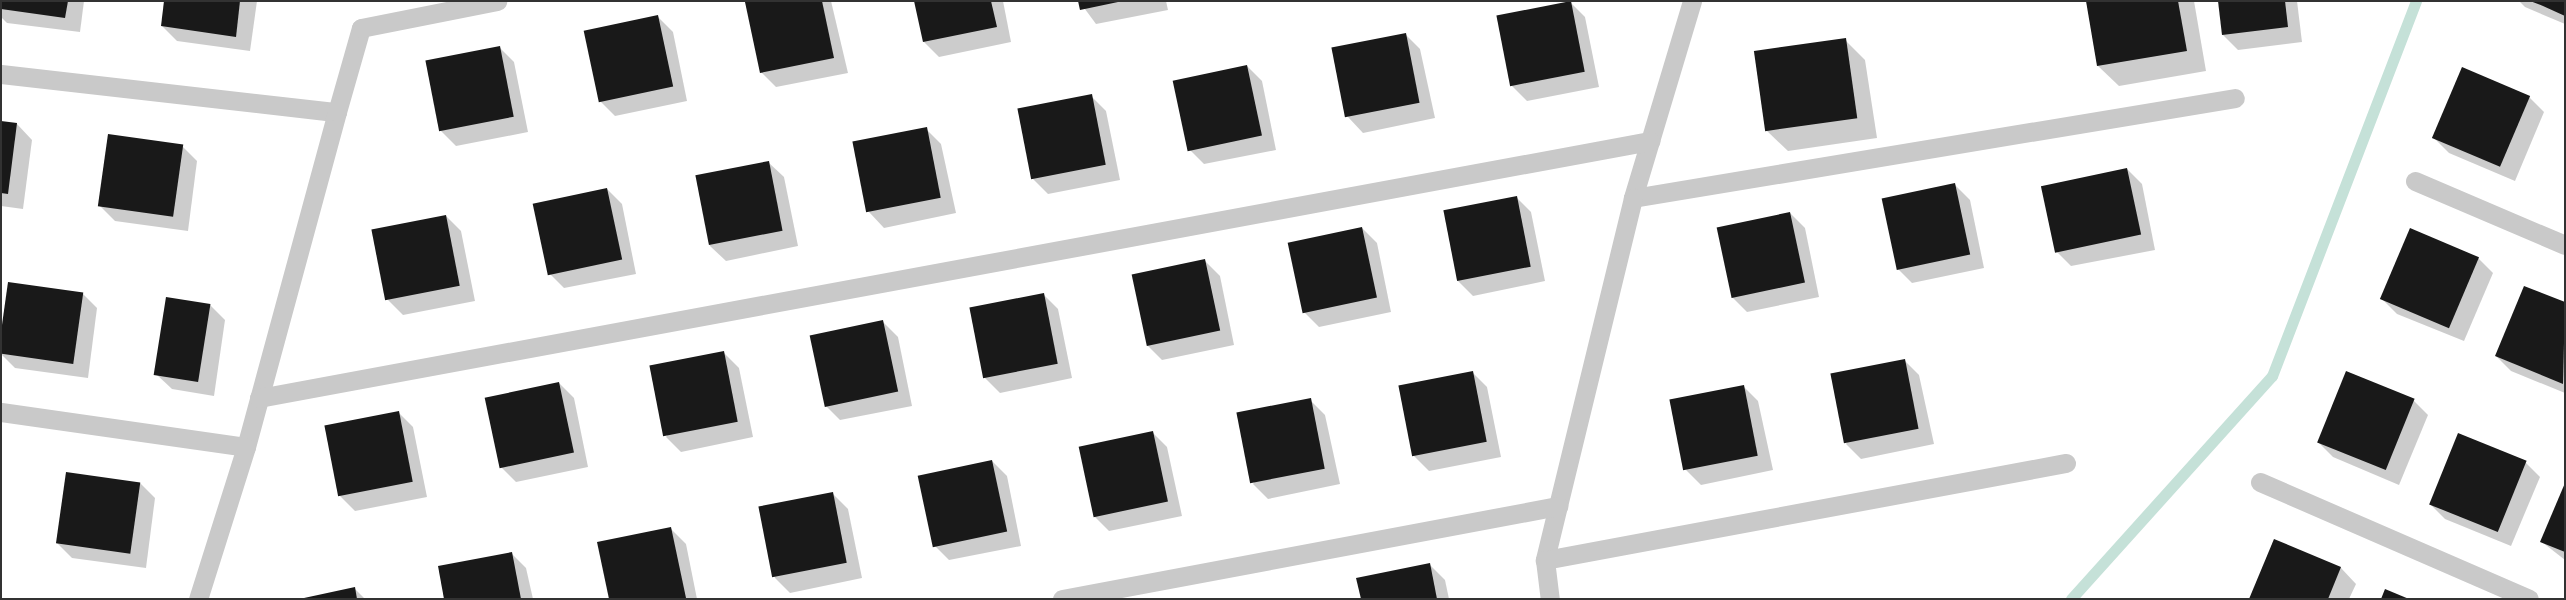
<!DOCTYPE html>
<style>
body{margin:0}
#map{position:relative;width:2566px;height:600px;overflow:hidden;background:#fff;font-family:"DM Sans",sans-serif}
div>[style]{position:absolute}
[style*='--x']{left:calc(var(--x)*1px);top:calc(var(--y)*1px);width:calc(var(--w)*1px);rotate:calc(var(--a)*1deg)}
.shadow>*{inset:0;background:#0003}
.stream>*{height:11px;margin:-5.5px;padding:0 5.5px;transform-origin:5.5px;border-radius:5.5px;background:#c5e1d8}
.building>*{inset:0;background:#191919;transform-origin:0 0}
.service>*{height:19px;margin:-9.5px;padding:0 9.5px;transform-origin:9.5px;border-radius:9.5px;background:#c9c9c9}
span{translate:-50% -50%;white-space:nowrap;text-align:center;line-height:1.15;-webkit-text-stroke:5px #fff;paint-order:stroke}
.frame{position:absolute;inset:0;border:2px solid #323232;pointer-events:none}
</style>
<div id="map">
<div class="shadow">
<div style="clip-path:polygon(1px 1px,84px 1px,80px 32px,7px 23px,1px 17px)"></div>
<div style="clip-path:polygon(165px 1px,257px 1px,250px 51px,177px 41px,162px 26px)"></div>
<div style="clip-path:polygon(757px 1px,831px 1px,848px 73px,776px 87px,761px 72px,747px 3px)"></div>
<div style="clip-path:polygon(916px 1px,1003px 1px,1011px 42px,939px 57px,924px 42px)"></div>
<div style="clip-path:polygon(1079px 1px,1166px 1px,1168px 10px,1096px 24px)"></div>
<div style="clip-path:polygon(2088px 1px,2194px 1px,2206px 71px,2119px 86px,2098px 66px)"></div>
<div style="clip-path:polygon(2219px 1px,2297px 1px,2302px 42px,2238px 50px,2223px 35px)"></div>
<div style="clip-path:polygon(2519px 1px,2565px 1px,2565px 24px,2525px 7px)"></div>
<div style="clip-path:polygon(1570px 2px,1585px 17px,1599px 87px,1527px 101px,1512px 86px)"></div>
<div style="clip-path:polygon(658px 17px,673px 32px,687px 101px,615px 116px,600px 101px)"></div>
<div style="clip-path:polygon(1405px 34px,1420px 49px,1435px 118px,1363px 133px,1348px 117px)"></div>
<div style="clip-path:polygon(1845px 40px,1865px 60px,1877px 138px,1788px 151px,1767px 131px)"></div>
<div style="clip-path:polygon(499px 47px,514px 62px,528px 132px,456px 146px,441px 131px)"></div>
<div style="clip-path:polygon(1247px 66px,1262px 81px,1276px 150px,1204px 164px,1189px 149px)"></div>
<div style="clip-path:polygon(1091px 96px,1106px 111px,1120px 180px,1048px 194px,1033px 179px)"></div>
<div style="clip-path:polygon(2529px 97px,2544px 112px,2515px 181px,2449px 153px,2434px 138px)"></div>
<div style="clip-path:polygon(1px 122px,17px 124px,32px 140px,23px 209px,1px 206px)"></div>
<div style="clip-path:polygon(926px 129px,941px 144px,956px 213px,884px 228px,869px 212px)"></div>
<div style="clip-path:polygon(182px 146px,197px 161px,188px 231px,115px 221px,100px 206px)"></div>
<div style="clip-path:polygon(768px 162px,784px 177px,798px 246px,726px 261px,710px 246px,696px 176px)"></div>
<div style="clip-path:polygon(2127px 169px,2142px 184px,2155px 250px,2071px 266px,2056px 251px)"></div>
<div style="clip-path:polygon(1955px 185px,1970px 200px,1984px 268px,1912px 283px,1897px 268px,1883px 199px)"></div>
<div style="clip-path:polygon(607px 189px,622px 204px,636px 274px,564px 288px,549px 273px)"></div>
<div style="clip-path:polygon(1516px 197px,1531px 212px,1545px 281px,1473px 296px,1458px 281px)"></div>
<div style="clip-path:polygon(1790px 213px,1805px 228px,1819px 297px,1747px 312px,1732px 297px)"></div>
<div style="clip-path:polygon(446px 216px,461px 231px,475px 301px,403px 315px,388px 300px)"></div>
<div style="clip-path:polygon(1362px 228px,1377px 243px,1391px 312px,1319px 327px,1304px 312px)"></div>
<div style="clip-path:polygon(2478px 258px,2493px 273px,2464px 341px,2397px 314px,2382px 299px)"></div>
<div style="clip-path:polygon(1205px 261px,1220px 276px,1234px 345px,1162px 360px,1147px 345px)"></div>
<div style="clip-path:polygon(9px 283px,82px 293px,97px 308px,88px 378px,15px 368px,1px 354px)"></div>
<div style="clip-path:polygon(1043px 294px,1058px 309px,1072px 378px,1000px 393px,985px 378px,971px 309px)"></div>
<div style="clip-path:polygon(2565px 304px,2565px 393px,2511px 371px,2496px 356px)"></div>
<div style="clip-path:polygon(210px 305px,225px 320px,214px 396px,172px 389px,156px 374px)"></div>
<div style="clip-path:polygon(883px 322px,898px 337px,912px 406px,840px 420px,825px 405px)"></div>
<div style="clip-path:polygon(724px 353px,739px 368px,753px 437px,681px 452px,666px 437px)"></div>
<div style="clip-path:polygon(1904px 360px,1919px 375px,1934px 444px,1861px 459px,1846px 444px)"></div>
<div style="clip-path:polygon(1472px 372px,1487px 387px,1501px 457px,1429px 471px,1414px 456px)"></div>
<div style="clip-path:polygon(559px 383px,574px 398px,588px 467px,516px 482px,501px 467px)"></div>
<div style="clip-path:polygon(1743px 386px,1758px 401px,1773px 470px,1701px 485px,1686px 470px)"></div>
<div style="clip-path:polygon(1310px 400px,1325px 415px,1340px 484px,1268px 499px,1253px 484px)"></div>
<div style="clip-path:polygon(2413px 400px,2428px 415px,2399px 485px,2333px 457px,2318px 442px)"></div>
<div style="clip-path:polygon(398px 412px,413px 427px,427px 497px,355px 511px,340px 496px)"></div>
<div style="clip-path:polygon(1152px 432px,1167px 447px,1182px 516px,1109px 531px,1094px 516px)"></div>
<div style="clip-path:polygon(992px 461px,1007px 476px,1021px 546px,949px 560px,934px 545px)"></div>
<div style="clip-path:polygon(2525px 462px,2540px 477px,2511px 546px,2445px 519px,2430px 504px)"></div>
<div style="clip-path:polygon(140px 483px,155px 498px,146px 568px,72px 558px,57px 543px)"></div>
<div style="clip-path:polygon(2565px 486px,2565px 560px,2542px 542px)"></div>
<div style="clip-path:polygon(833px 494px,848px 509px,862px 578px,790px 593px,775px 578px,761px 508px)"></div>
<div style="clip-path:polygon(671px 529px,686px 544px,697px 599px,610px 599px)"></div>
<div style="clip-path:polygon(2274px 540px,2341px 568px,2356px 584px,2349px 599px,2250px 599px)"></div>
<div style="clip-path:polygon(511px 553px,526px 568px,533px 599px,446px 599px)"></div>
<div style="clip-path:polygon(1430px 565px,1445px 580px,1449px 599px,1362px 599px)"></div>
<div style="clip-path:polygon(355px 589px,365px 599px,306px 599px)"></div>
</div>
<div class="stream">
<div style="--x:2071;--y:599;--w:300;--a:-48"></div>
<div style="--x:2272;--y:376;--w:402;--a:-69"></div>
</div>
<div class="building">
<div style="clip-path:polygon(1px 1px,68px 1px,65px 18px,1px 9px)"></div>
<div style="clip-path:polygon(164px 1px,240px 1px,236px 37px,161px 26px)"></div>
<div style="clip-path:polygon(822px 1px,834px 58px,760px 73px,745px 2px)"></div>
<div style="clip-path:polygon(914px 1px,991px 1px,997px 27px,923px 42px)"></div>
<div style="clip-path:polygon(1078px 1px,1118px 1px,1118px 2px,1080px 10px)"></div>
<div style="left:1571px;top:1px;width:72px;height:76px;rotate:79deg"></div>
<div style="clip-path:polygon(2086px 1px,2178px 1px,2187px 51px,2097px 66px)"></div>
<div style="clip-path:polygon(2218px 1px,2285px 1px,2288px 27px,2222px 35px)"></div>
<div style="clip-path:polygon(2530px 1px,2565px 1px,2565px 16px,2543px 6px)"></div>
<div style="left:658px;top:15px;width:73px;height:76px;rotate:78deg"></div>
<div style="left:1406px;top:33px;width:71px;height:76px;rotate:79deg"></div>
<div style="left:1846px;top:38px;width:81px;height:93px;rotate:82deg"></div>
<div style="left:500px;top:46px;width:72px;height:76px;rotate:79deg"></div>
<div style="left:1247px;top:65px;width:72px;height:76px;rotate:78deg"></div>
<div style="left:2462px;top:67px;width:74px;height:77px;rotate:23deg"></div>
<div style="left:1092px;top:94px;width:72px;height:76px;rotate:79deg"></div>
<div style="clip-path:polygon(1px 121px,17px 123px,8px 194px,1px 193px)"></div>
<div style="left:927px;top:127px;width:72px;height:76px;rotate:79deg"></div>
<div style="left:108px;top:134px;width:76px;height:73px;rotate:8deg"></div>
<div style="left:769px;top:161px;width:71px;height:75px;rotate:79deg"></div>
<div style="left:2127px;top:168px;width:68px;height:88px;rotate:78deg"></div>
<div style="left:1955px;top:183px;width:73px;height:75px;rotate:78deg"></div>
<div style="left:607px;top:188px;width:73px;height:76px;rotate:78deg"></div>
<div style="left:1517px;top:196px;width:72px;height:75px;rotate:79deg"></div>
<div style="left:1790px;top:212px;width:72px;height:75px;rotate:78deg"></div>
<div style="left:446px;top:215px;width:72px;height:76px;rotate:79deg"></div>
<div style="left:1362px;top:227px;width:72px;height:76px;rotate:78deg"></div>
<div style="left:2410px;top:228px;width:75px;height:77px;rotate:23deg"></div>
<div style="left:1205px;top:259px;width:73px;height:75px;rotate:78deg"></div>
<div style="left:8px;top:282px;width:76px;height:72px;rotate:8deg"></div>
<div style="clip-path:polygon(2524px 286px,2565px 302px,2563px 384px,2495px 356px)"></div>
<div style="left:1044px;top:293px;width:72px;height:76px;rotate:79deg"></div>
<div style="left:166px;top:297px;width:45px;height:79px;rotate:9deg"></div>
<div style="left:883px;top:320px;width:73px;height:75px;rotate:78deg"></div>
<div style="left:724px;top:351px;width:72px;height:76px;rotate:79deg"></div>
<div style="left:1905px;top:359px;width:71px;height:76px;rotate:79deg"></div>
<div style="left:1473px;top:371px;width:72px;height:76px;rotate:79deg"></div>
<div style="left:2346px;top:371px;width:74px;height:77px;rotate:22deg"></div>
<div style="left:559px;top:382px;width:72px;height:76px;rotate:78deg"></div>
<div style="left:1744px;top:385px;width:72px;height:76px;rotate:79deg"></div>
<div style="left:1311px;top:398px;width:72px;height:76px;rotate:79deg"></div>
<div style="left:399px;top:411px;width:72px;height:76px;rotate:79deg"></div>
<div style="left:1153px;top:431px;width:72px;height:76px;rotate:78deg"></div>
<div style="left:2458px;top:433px;width:74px;height:77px;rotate:22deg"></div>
<div style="left:992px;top:460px;width:73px;height:76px;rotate:78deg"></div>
<div style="left:66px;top:472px;width:75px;height:72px;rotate:8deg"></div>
<div style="clip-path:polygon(2565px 483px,2565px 552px,2540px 542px)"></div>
<div style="left:833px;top:492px;width:72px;height:76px;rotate:79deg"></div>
<div style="clip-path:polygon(671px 527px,686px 598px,609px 599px,597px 542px)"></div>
<div style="clip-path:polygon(2274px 539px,2341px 567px,2328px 599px,2249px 599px)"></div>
<div style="clip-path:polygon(512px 552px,521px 599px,444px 599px,438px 566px)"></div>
<div style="clip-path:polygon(1430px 563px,1437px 599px,1361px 599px,1356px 578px)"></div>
<div style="clip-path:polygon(355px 587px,357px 599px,304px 599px,304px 598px)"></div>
<div style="clip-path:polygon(2385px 589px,2409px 599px,2381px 599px)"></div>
</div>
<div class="service">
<div style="--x:1692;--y:1;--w:206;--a:106.7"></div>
<div style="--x:1633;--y:198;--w:610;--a:-9.43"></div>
<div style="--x:1;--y:74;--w:338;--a:6.5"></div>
<div style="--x:337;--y:112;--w:347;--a:105.2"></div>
<div style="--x:246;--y:447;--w:159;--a:107.5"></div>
<div style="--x:337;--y:112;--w:87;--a:-74.1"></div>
<div style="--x:361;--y:28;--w:139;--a:-11.2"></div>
<div style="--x:2415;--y:181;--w:163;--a:23.1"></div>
<div style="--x:1633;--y:198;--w:373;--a:103.7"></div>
<div style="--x:1545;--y:560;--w:530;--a:-10.55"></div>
<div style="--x:259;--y:398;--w:1415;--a:-10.47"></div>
<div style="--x:1;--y:412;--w:247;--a:8.1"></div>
<div style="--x:2260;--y:482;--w:293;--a:23.5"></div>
<div style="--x:1545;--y:560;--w:39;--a:83"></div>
<div style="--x:1062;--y:599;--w:505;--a:-10.62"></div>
</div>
<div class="frame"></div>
</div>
